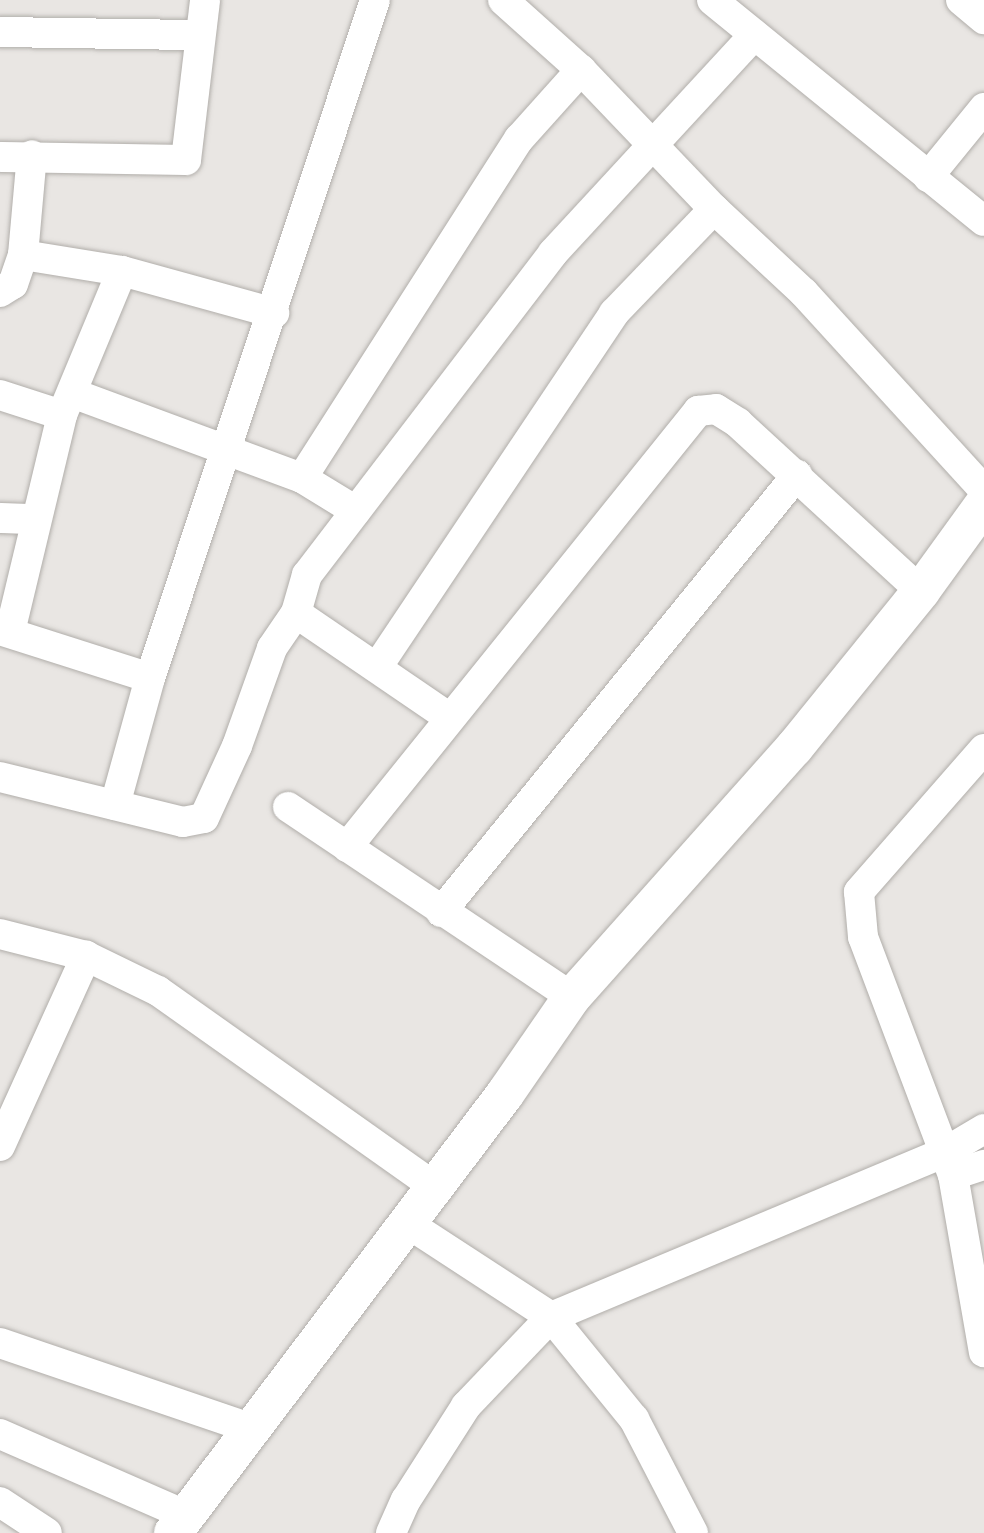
<!DOCTYPE html>
<style>
body{margin:0}
#map{position:relative;width:984px;height:1533px;overflow:hidden;background:#e9e6e3;font-family:Manrope,sans-serif}
div>[style]{position:absolute}
[style*='--x']{left:calc(var(--x)*1px);top:calc(var(--y)*1px);width:calc(var(--w)*1px);rotate:calc(var(--a)*1deg)}
.roads{filter:drop-shadow(0 0 2px #b1aeaa) drop-shadow(0 0 2px #b1aeaa)}
.street>*{height:30px;margin:-15px;padding:0 15px;transform-origin:15px;border-radius:15px;background:#fff}
.secondary>*{height:38px;margin:-19px;padding:0 19px;transform-origin:19px;border-radius:19px;background:#fff}
span{translate:-50% -50%;white-space:nowrap;text-align:center;line-height:1.15;-webkit-text-stroke:5px #e9e6e3;paint-order:stroke}
</style>
<div id="map">
<div class="roads">
<div class="street">
<div style="--x:503;--y:0;--w:105;--a:41.9"></div>
<div style="--x:581;--y:70;--w:192;--a:46.3"></div>
<div style="--x:714;--y:209;--w:123;--a:43"></div>
<div style="--x:804;--y:293;--w:267;--a:47.6"></div>
<div style="--x:712;--y:0;--w:350;--a:39.1"></div>
<div style="--x:961;--y:0;--w:30;--a:40"></div>
<div style="--x:0;--y:32;--w:199;--a:0.9"></div>
<div style="--x:0;--y:157;--w:186;--a:0.9"></div>
<div style="--x:186;--y:160;--w:161;--a:-83.2"></div>
<div style="--x:928;--y:177;--w:89;--a:-50.9"></div>
<div style="--x:23;--y:255;--w:100;--a:9.2"></div>
<div style="--x:122;--y:271;--w:158;--a:15.4"></div>
<div style="--x:0;--y:292;--w:15;--a:-32"></div>
<div style="--x:13;--y:284;--w:31;--a:-71"></div>
<div style="--x:23;--y:255;--w:100;--a:-84.9"></div>
<div style="--x:72;--y:393;--w:245;--a:20.3"></div>
<div style="--x:302;--y:478;--w:63;--a:31.4"></div>
<div style="--x:0;--y:395;--w:65;--a:17.9"></div>
<div style="--x:302;--y:478;--w:403;--a:-57.4"></div>
<div style="--x:519;--y:139;--w:93;--a:-48.1"></div>
<div style="--x:0;--y:518;--w:34;--a:2"></div>
<div style="--x:296;--y:613;--w:186;--a:34.3"></div>
<div style="--x:0;--y:630;--w:157;--a:17.7"></div>
<div style="--x:10;--y:632;--w:223;--a:-76.5"></div>
<div style="--x:62;--y:415;--w:156;--a:-67.4"></div>
<div style="--x:378;--y:666;--w:425;--a:-56.2"></div>
<div style="--x:614;--y:313;--w:144;--a:-46.1"></div>
<div style="--x:984;--y:749;--w:190;--a:131.2"></div>
<div style="--x:859;--y:892;--w:45;--a:84.9"></div>
<div style="--x:863;--y:937;--w:254;--a:69.3"></div>
<div style="--x:953;--y:1175;--w:180;--a:80.1"></div>
<div style="--x:0;--y:777;--w:188;--a:13.8"></div>
<div style="--x:183;--y:822;--w:21;--a:-11"></div>
<div style="--x:204;--y:818;--w:79;--a:-65.4"></div>
<div style="--x:237;--y:746;--w:104;--a:-70.3"></div>
<div style="--x:272;--y:648;--w:42;--a:-55.6"></div>
<div style="--x:296;--y:613;--w:40;--a:-74"></div>
<div style="--x:307;--y:575;--w:405;--a:-52.6"></div>
<div style="--x:553;--y:253;--w:297;--a:-47.3"></div>
<div style="--x:115;--y:805;--w:132;--a:-74.6"></div>
<div style="--x:150;--y:678;--w:714;--a:-71.64"></div>
<div style="--x:288;--y:807;--w:342;--a:33.8"></div>
<div style="--x:347;--y:847;--w:560;--a:-51.16"></div>
<div style="--x:698;--y:411;--w:18;--a:-6"></div>
<div style="--x:716;--y:409;--w:26;--a:32"></div>
<div style="--x:738;--y:423;--w:248;--a:42.6"></div>
<div style="--x:441;--y:912;--w:564;--a:-50.83"></div>
<div style="--x:0;--y:934;--w:89;--a:14.3"></div>
<div style="--x:86;--y:956;--w:80;--a:25.9"></div>
<div style="--x:158;--y:991;--w:339;--a:35.3"></div>
<div style="--x:0;--y:1146;--w:209;--a:-65.6"></div>
<div style="--x:953;--y:1175;--w:33;--a:-18"></div>
<div style="--x:407;--y:1223;--w:172;--a:33.1"></div>
<div style="--x:551;--y:1317;--w:132;--a:50.9"></div>
<div style="--x:634;--y:1419;--w:128;--a:62.6"></div>
<div style="--x:0;--y:1343;--w:263;--a:18.8"></div>
<div style="--x:0;--y:1434;--w:202;--a:23.6"></div>
<div style="--x:0;--y:1502;--w:56;--a:33.4"></div>
<div style="--x:391;--y:1533;--w:36;--a:-66"></div>
<div style="--x:406;--y:1500;--w:112;--a:-57.4"></div>
<div style="--x:466;--y:1406;--w:123;--a:-46.3"></div>
<div style="--x:551;--y:1317;--w:429;--a:-22.7"></div>
<div style="--x:947;--y:1151;--w:43;--a:-30.7"></div>
</div>
<div class="secondary">
<div style="--x:173;--y:1533;--w:550;--a:-52.9"></div>
<div style="--x:505;--y:1094;--w:118;--a:-55.4"></div>
<div style="--x:572;--y:997;--w:334;--a:-48.3"></div>
<div style="--x:794;--y:748;--w:202;--a:-51"></div>
<div style="--x:921;--y:591;--w:107;--a:-54.1"></div>
</div>
</div>
</div>
